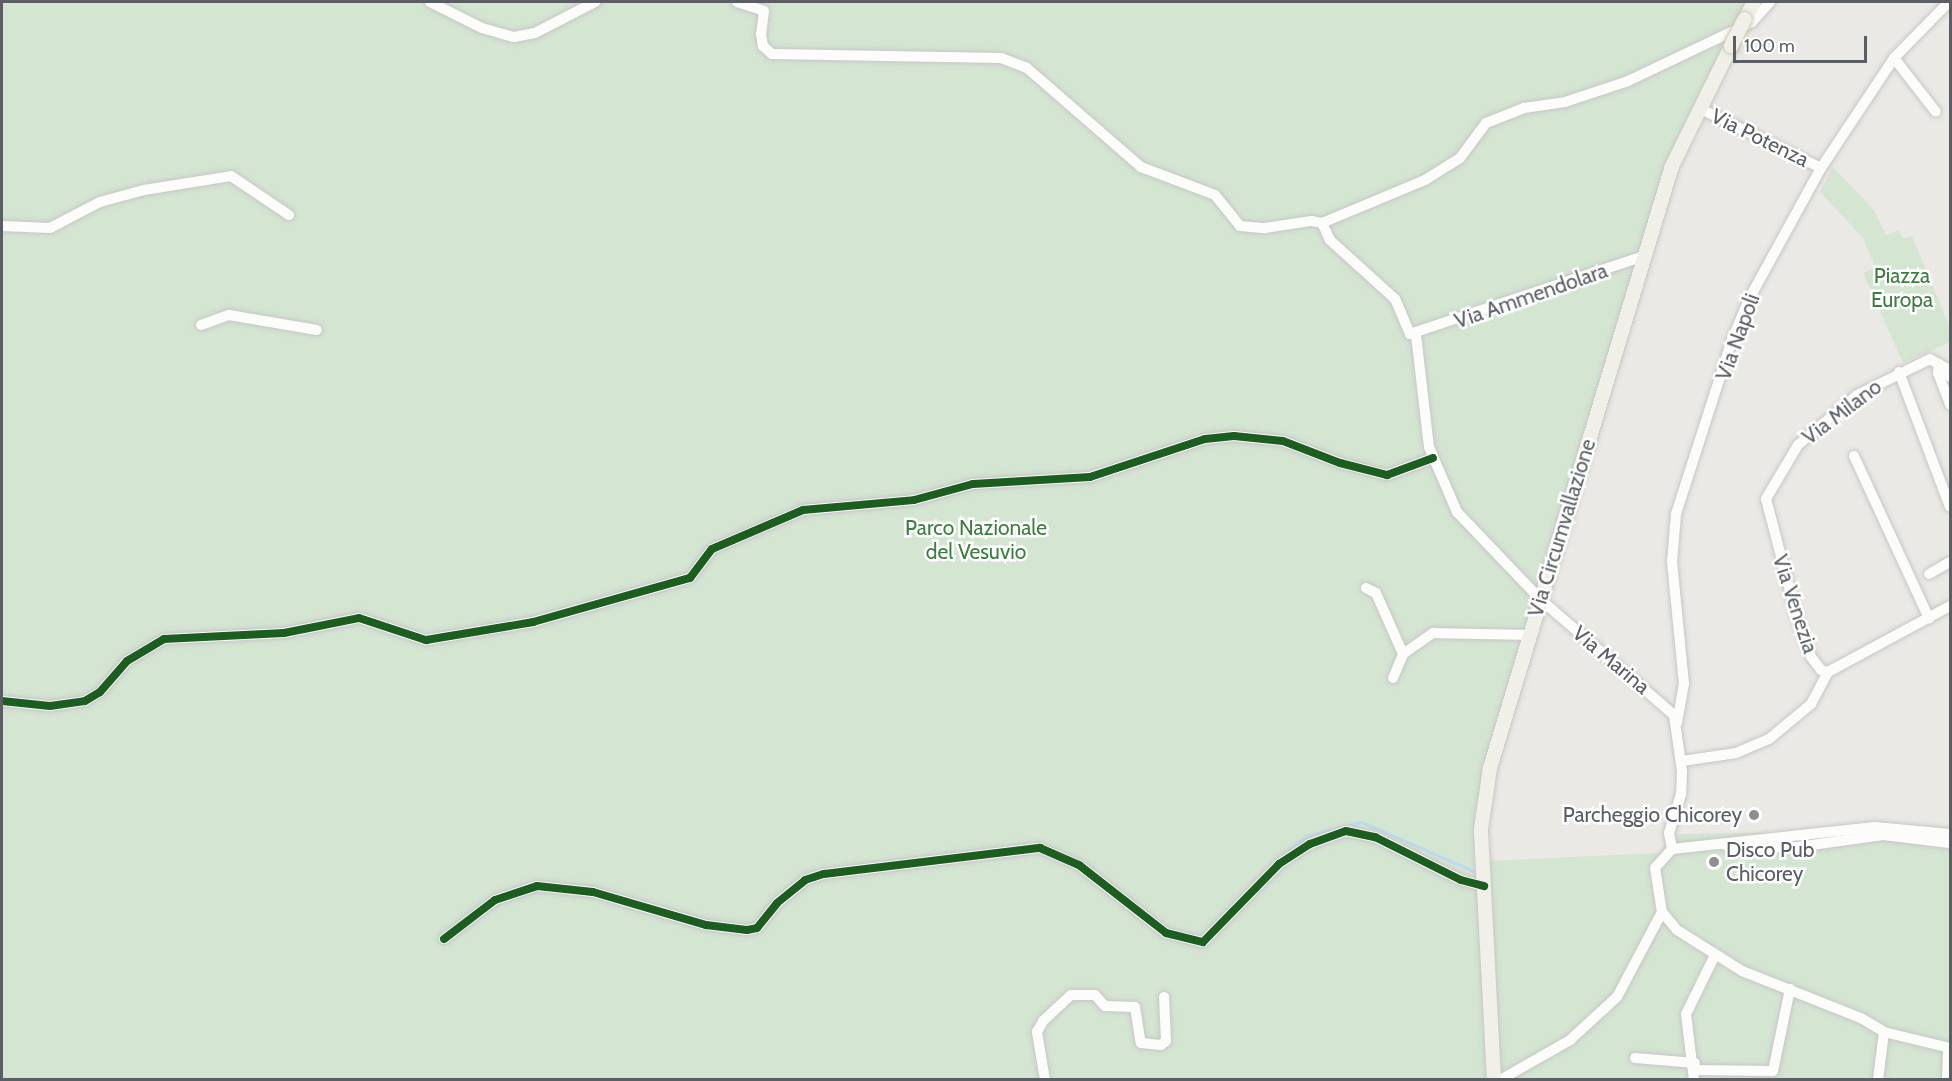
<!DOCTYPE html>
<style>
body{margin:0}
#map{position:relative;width:1952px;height:1081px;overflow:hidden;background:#eae9e5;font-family:Cabin,sans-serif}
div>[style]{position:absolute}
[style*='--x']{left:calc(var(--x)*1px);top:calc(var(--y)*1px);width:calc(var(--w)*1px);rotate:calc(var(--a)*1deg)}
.green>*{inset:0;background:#d4e5d2}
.stream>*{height:3px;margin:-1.5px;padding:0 1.5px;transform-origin:1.5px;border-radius:1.5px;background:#bcdaf0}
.roads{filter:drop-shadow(0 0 2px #c7c7c7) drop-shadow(0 0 2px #c7c7c7)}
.minor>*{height:10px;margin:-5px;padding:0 5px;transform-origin:5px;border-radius:5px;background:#fcfcfb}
.major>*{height:14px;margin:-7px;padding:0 7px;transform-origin:7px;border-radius:7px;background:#f1f0e8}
.bridges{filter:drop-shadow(0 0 2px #cfc8b5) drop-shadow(0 0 2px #cfc8b5)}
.major-bridge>*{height:14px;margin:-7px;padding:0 7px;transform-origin:7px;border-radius:7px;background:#f1f0e8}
.cycleway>*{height:8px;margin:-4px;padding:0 4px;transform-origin:4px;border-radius:4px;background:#1b5e20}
.dots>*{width:16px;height:16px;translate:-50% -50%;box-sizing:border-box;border:3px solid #fff;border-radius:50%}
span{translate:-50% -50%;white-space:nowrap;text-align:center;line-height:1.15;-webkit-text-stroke:5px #fff;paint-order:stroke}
.street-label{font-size:21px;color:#5b5e62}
.park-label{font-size:21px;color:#3d7e41}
.poi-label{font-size:21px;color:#5b5e62}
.right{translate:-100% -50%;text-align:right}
.left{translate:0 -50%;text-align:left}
.frame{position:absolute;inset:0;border:3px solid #5b5e62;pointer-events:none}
.scale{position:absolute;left:1733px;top:36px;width:134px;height:27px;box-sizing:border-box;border:3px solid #5b5e62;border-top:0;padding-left:8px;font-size:18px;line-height:21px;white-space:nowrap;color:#5b5e62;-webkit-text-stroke:4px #fff;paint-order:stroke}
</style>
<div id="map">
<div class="green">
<div style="clip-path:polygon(2px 2px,1759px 2px,1671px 176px,1488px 798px,1489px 861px,1659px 853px,1673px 834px,1950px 831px,1950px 1079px,2px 1080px)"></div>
<div style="clip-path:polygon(1833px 167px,1874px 210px,1886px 235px,1899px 230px,1903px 239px,1912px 236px,1950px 328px,1950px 342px,1903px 363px,1863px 273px,1875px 267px,1863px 238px,1820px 192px)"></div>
</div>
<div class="stream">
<div style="--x:1275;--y:861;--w:41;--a:-38"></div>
<div style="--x:1307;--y:836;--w:57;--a:-14.3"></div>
<div style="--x:1362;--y:822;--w:124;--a:23.7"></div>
</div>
<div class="roads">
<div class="minor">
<div style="--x:430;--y:2;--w:58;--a:26.6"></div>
<div style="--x:482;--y:28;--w:33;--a:16"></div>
<div style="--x:514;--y:37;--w:21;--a:-11"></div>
<div style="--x:535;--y:33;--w:68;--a:-27.3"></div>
<div style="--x:737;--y:2;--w:28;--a:18"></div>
<div style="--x:764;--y:11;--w:23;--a:97"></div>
<div style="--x:761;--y:34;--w:12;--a:81"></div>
<div style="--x:763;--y:46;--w:12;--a:42"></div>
<div style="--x:772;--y:54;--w:229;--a:1"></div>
<div style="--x:1001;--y:58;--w:28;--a:21"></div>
<div style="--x:1027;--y:68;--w:151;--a:41"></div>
<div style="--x:1141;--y:167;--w:79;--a:20.7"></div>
<div style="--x:1215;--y:195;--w:40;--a:51"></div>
<div style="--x:1240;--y:226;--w:25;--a:5"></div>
<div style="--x:1265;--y:228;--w:47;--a:-8.7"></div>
<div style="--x:1311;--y:221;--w:11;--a:10"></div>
<div style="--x:1894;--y:58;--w:68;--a:52.1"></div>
<div style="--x:1699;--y:108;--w:136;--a:26.2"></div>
<div style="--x:2;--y:226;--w:48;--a:2.4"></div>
<div style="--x:50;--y:228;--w:56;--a:-27.5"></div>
<div style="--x:100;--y:202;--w:46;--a:-15.3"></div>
<div style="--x:144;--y:190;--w:88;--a:-9.1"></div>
<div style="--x:231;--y:176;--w:70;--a:33.9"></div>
<div style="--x:1644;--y:256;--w:247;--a:161.6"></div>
<div style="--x:1410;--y:334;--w:38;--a:-113"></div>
<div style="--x:1395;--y:299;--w:88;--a:-137.8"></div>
<div style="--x:1330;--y:240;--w:19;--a:-115"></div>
<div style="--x:1322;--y:223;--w:112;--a:-22.7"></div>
<div style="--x:1425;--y:180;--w:41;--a:-32.2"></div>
<div style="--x:1460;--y:158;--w:44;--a:-53.4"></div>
<div style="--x:1486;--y:123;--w:41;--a:-21.5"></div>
<div style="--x:1524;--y:108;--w:41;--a:-8.3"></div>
<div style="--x:1565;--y:102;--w:66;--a:-18.4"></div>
<div style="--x:1628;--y:81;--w:137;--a:-25.4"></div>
<div style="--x:1752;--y:22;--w:27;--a:-48"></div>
<div style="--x:201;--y:325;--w:30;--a:-20"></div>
<div style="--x:229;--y:315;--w:89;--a:9.7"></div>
<div style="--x:1416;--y:335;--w:113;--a:83.4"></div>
<div style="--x:1429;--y:447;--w:71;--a:66.7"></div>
<div style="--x:1457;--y:512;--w:120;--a:46.3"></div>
<div style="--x:1540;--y:599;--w:177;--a:40.9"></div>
<div style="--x:1674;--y:715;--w:57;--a:81.9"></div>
<div style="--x:1682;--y:771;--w:23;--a:92"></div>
<div style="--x:1681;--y:794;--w:41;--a:107.1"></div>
<div style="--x:1669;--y:833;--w:16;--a:79"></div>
<div style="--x:1939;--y:364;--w:9;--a:96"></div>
<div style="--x:1938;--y:373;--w:34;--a:69"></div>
<div style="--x:1899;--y:372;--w:144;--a:69.3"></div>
<div style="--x:1950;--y:377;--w:10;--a:-114"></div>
<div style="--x:1946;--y:368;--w:18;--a:-151"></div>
<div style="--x:1930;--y:359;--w:81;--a:153.7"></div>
<div style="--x:1857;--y:395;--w:77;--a:139.7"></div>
<div style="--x:1798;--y:445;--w:63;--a:120.7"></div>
<div style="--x:1766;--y:499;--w:130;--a:75.3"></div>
<div style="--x:1799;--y:625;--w:34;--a:69"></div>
<div style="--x:1811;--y:657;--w:16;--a:52"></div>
<div style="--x:1821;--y:670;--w:7;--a:16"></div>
<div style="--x:1828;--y:672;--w:139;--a:-28.4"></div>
<div style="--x:1854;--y:456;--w:179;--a:65.2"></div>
<div style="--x:1929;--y:574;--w:24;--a:-30"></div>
<div style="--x:1366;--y:588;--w:11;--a:27"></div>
<div style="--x:1376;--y:593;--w:67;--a:66.1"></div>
<div style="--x:1393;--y:678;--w:26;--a:-67"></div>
<div style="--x:1403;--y:654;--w:37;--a:-35"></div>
<div style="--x:1433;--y:633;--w:96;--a:1.2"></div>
<div style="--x:2;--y:701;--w:48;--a:5.9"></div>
<div style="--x:50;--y:706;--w:35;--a:-8"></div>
<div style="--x:85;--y:701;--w:17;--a:-31"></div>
<div style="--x:100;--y:692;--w:41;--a:-48.9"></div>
<div style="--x:127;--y:661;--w:43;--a:-30.7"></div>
<div style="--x:164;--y:639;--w:120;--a:-2.9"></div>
<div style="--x:284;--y:633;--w:76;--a:-11.3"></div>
<div style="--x:359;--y:618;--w:71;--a:18.2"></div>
<div style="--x:426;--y:640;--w:109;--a:-9.5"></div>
<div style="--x:533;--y:622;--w:163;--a:-15.7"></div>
<div style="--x:690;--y:578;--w:36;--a:-53"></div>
<div style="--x:712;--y:549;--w:99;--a:-23.2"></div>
<div style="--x:803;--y:510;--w:111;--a:-5.1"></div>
<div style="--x:914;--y:500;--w:61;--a:-15.2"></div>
<div style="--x:973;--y:484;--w:117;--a:-3.4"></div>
<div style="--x:1090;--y:477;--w:121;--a:-18.3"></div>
<div style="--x:1205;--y:439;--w:29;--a:-6"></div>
<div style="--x:1234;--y:436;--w:49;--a:5.8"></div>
<div style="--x:1283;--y:441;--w:61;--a:21.1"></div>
<div style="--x:1340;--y:463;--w:49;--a:14.3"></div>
<div style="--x:1387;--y:475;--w:49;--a:-20.3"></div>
<div style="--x:1677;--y:723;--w:40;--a:-80"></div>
<div style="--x:1684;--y:684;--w:123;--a:-95.6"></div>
<div style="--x:1672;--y:562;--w:48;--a:-85.2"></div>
<div style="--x:1676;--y:514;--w:183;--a:-72.2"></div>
<div style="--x:1732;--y:340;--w:44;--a:-67.5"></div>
<div style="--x:1749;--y:299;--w:149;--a:-61.2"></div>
<div style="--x:1821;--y:168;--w:132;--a:-56.4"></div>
<div style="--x:1894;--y:58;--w:78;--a:-45.5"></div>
<div style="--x:1682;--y:761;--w:55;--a:-8.4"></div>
<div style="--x:1736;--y:753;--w:36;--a:-23"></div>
<div style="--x:1769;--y:739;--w:55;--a:-39.8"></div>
<div style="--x:1811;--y:704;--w:36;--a:-62"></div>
<div style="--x:1723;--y:844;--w:11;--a:22"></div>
<div style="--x:1733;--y:848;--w:64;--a:-0.9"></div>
<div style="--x:1797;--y:847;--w:87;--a:-7.9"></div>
<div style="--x:1883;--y:835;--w:67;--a:6.8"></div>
<div style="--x:1672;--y:849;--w:25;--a:132"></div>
<div style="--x:1655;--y:868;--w:45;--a:81"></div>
<div style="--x:1662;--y:912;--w:23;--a:50"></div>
<div style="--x:1677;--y:930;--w:77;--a:32.2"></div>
<div style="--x:1742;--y:971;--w:128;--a:21.6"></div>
<div style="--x:1861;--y:1018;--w:27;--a:31"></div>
<div style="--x:1884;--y:1032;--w:68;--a:13.6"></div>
<div style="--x:1672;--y:849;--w:204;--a:-6.2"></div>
<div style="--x:1875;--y:827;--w:75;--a:5.3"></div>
<div style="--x:444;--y:939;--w:64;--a:-37.4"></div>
<div style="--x:495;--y:900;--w:44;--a:-18.4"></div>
<div style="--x:537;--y:886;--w:56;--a:6.1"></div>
<div style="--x:593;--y:892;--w:118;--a:16.3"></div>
<div style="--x:706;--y:925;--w:41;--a:7"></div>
<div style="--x:747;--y:930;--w:10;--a:-11"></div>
<div style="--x:757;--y:928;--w:32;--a:-51"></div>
<div style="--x:777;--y:903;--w:36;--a:-39"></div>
<div style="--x:805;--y:880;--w:20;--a:-18"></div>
<div style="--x:824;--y:874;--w:218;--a:-6.9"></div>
<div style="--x:1040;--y:848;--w:43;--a:23.6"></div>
<div style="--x:1079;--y:865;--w:110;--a:38"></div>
<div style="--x:1166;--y:933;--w:38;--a:14"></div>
<div style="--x:1203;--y:942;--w:109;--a:-45.7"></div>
<div style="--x:1279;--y:864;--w:37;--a:-33"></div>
<div style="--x:1310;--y:844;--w:38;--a:-20"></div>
<div style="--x:1346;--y:831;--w:30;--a:12"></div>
<div style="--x:1375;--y:837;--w:96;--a:26.6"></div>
<div style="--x:1461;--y:880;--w:24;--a:15"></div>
<div style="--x:1635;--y:1058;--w:60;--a:4.8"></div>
<div style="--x:1695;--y:1070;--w:78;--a:0.7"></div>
<div style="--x:1773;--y:1071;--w:84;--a:-78.3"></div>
<div style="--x:1045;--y:1080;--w:49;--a:-99.5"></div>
<div style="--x:1037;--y:1032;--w:13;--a:-61"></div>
<div style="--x:1043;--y:1021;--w:38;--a:-43"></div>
<div style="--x:1071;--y:995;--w:24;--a:0"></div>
<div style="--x:1095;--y:995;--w:15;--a:48"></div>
<div style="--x:1105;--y:1006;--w:30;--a:2"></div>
<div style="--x:1135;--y:1007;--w:36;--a:81"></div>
<div style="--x:1141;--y:1043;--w:20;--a:6"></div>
<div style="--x:1161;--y:1045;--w:6;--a:-39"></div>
<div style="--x:1166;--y:1041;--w:44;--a:-92.6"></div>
<div style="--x:1500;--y:1080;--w:81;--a:-29.7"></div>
<div style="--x:1570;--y:1040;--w:64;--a:-42.5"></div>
<div style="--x:1617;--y:997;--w:96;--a:-62.1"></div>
<div style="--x:1694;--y:1080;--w:66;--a:-96.9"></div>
<div style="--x:1686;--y:1014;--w:66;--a:-63.8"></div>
<div style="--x:1878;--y:1080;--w:48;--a:-82.9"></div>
<div style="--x:1947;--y:1080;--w:32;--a:-88"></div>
</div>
<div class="major">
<div style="--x:1745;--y:19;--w:19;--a:-62"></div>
<div style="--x:1494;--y:1080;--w:251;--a:-93"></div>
<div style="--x:1481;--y:829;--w:62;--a:-81.6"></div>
<div style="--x:1490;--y:768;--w:629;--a:-73.18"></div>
<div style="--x:1672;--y:166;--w:134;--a:-63.8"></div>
</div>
</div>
<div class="bridges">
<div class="major-bridge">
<div style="--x:1731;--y:46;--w:30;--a:-63"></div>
</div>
</div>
<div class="cycleway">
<div style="--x:2;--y:701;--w:48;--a:5.9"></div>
<div style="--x:50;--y:706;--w:35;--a:-8"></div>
<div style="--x:85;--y:701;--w:17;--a:-31"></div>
<div style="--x:100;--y:692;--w:41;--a:-48.9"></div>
<div style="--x:127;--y:661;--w:43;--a:-30.7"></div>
<div style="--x:164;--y:639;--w:120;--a:-2.9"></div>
<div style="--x:284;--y:633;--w:76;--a:-11.3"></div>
<div style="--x:359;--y:618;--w:71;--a:18.2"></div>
<div style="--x:426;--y:640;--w:109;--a:-9.5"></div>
<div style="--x:533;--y:622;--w:163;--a:-15.7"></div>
<div style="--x:690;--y:578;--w:36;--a:-53"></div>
<div style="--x:712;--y:549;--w:99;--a:-23.2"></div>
<div style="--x:803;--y:510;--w:111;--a:-5.1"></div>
<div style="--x:914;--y:500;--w:61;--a:-15.2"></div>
<div style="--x:973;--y:484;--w:117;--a:-3.4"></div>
<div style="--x:1090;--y:477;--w:121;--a:-18.3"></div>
<div style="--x:1205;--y:439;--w:29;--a:-6"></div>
<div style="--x:1234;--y:436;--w:49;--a:5.8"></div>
<div style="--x:1283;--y:441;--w:61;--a:21.1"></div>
<div style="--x:1340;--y:463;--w:49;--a:14.3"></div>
<div style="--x:1387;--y:475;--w:49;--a:-20.3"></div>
<div style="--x:444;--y:939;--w:64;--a:-37.4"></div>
<div style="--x:495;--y:900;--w:44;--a:-18.4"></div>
<div style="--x:537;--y:886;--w:56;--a:6.1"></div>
<div style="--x:593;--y:892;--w:118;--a:16.3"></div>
<div style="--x:706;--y:925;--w:41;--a:7"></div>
<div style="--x:747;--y:930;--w:10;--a:-11"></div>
<div style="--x:757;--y:928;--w:32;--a:-51"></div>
<div style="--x:777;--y:903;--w:36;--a:-39"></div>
<div style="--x:805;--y:880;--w:20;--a:-18"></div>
<div style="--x:824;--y:874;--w:218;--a:-6.9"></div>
<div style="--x:1040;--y:848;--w:43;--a:23.6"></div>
<div style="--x:1079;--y:865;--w:110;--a:38"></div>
<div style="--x:1166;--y:933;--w:38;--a:14"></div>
<div style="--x:1203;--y:942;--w:109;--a:-45.7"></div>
<div style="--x:1279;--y:864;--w:37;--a:-33"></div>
<div style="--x:1310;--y:844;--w:38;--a:-20"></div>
<div style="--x:1346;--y:831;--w:30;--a:12"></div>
<div style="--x:1375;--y:837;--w:96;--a:26.6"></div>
<div style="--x:1461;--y:880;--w:24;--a:15"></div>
</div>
<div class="dots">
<div style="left:1754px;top:815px;background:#8d8f90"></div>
<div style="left:1714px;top:862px;background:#8d8f90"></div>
</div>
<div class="street-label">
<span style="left:1760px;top:138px;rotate:26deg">Via Potenza</span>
<span style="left:1531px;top:296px;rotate:-19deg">Via Ammendolara</span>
<span style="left:1738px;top:337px;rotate:-70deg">Via Napoli</span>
<span style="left:1842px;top:412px;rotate:-37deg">Via Milano</span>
<span style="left:1562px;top:528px;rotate:-73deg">Via Circumvallazione</span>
<span style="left:1795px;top:604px;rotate:72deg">Via Venezia</span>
<span style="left:1611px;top:660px;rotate:40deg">Via Marina</span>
</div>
<div class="park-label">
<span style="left:1902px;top:288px">Piazza<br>Europa</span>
<span style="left:976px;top:540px">Parco Nazionale<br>del Vesuvio</span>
</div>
<div class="poi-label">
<span class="right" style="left:1742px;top:815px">Parcheggio Chicorey</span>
<span class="left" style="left:1726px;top:862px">Disco Pub<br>Chicorey</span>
</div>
<div class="frame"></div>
<div class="scale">100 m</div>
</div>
